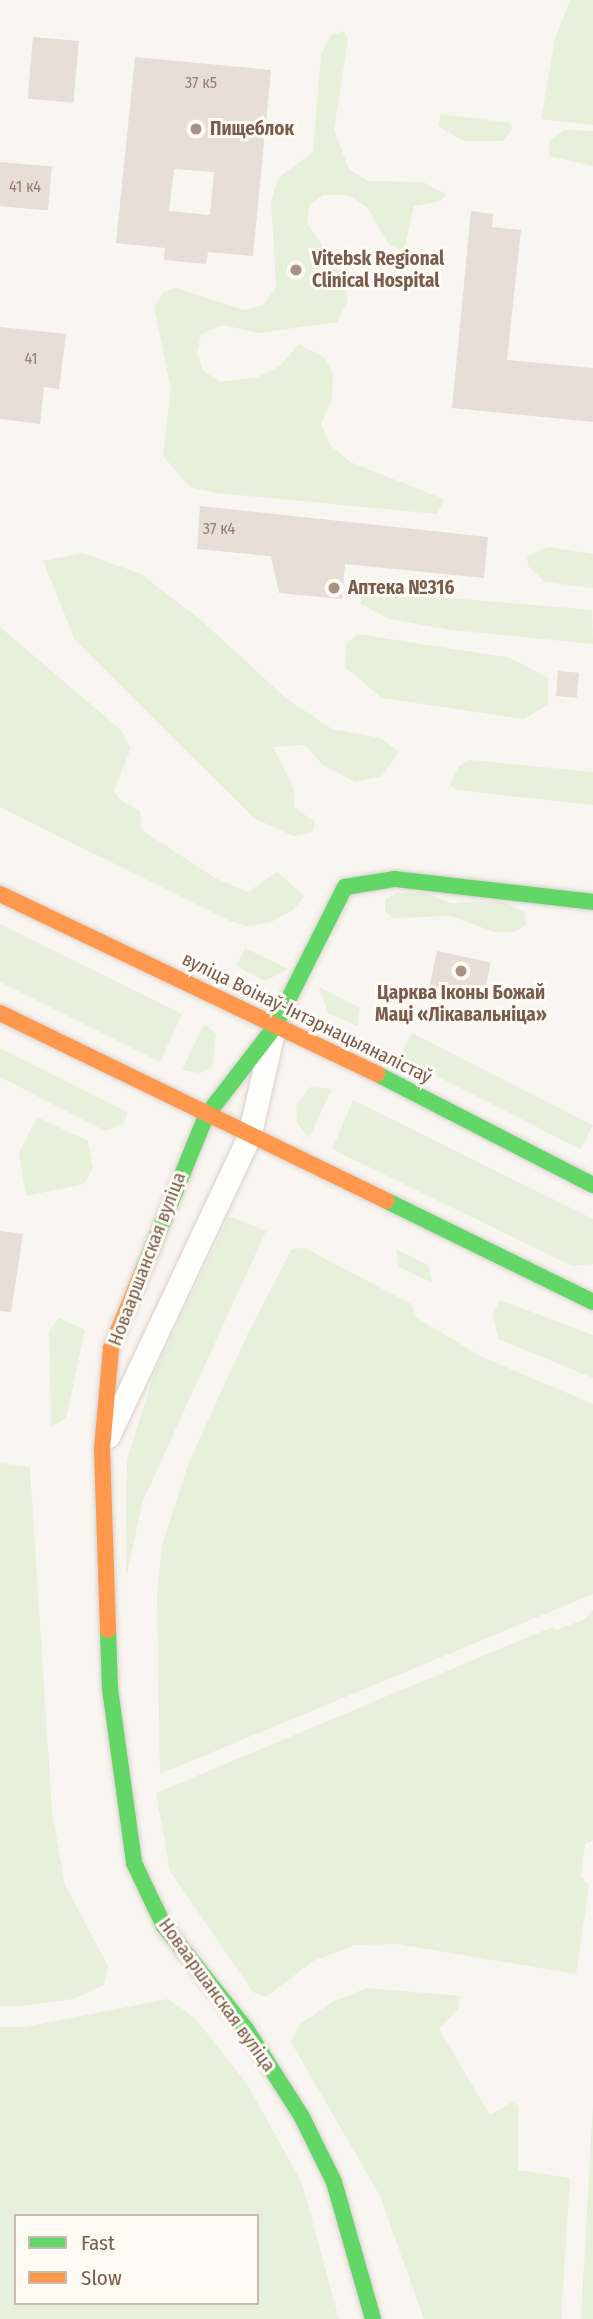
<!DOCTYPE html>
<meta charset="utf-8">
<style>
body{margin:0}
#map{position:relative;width:593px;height:2319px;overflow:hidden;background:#f9f5f0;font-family:"Fira Sans Condensed",sans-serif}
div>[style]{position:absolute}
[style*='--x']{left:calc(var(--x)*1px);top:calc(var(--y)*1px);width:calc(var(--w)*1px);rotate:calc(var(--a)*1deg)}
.green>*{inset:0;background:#e7f0db;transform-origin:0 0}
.building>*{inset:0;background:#e6ded7;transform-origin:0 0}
.roads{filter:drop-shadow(0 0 2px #d7d1cb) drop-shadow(0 0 2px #d7d1cb)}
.street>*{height:23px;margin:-11.5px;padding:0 11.5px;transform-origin:11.5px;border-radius:11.5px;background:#fefefd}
.fast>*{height:16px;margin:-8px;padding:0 8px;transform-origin:8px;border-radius:8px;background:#63d668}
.slow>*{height:16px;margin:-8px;padding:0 8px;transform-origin:8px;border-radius:8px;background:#ff974d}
.dots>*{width:19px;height:19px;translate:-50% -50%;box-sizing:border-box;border:4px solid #fffaf3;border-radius:50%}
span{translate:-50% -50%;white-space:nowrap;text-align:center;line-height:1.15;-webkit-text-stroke:6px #fffaf3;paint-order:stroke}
.number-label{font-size:16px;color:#977e72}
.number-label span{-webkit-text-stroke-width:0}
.poi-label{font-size:19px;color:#7a5c4d;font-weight:700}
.left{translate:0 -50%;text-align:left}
.street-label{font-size:19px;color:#7a5c4d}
.legend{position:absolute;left:14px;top:2214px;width:245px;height:91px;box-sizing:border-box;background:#fffaf3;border:2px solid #cabbb1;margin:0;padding:9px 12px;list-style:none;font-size:21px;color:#7a5c4d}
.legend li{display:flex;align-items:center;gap:14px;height:35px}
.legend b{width:35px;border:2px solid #cabbb1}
</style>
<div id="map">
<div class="green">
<div style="clip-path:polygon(570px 0,593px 0,593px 125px,541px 119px,555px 39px)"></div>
<div style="clip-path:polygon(344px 31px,348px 39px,334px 130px,349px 169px,368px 181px,423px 182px,446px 194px,441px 201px,414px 206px,404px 250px,390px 246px,367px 207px,348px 195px,323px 195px,309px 206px,307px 223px,342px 275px,348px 300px,337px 322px,259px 333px,223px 325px,201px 334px,197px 353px,203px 371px,220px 382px,258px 377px,280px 366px,299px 344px,324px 357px,333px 374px,332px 399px,321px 424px,331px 446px,350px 462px,444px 499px,437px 514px,216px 493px,190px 487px,163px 456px,171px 389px,154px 307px,164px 292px,176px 288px,244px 310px,264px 305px,276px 287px,271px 201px,278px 178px,313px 152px,321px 54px,331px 35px)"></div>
<div style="clip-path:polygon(441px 114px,511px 123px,512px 129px,503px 141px,463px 141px,438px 126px)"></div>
<div style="clip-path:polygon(564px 130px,593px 131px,593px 166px,549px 156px,550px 141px)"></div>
<div style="clip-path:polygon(548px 547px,593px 554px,593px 588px,545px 582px,528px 566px,527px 556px)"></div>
<div style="clip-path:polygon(83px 553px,141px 574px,203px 622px,287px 699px,332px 729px,381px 738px,399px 752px,382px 776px,355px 782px,323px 765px,305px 745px,273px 747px,293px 787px,295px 808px,315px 822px,313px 832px,293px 836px,254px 818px,75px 640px,43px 561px)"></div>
<div style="clip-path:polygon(388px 586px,439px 597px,592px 610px,593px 644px,452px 630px,389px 619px,361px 604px,361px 587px)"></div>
<div style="clip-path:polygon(0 627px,121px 730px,131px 748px,114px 791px,119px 799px,140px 811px,142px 830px,215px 878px,248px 892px,277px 872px,305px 896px,293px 910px,271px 922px,248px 926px,232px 922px,0 807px)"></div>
<div style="clip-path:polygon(357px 634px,511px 658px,548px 678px,548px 704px,524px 719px,382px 698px,345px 667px,346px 645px)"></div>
<div style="clip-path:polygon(470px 760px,593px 772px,593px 805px,457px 790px,450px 785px,459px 766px)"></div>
<div style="clip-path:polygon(425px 892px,450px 903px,504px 902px,525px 912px,526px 924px,515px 932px,494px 932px,451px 916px,394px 918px,385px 911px,385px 900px,396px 893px)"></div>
<div style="clip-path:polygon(0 924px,182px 1014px,160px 1062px,0 982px)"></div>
<div style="clip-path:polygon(245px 948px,288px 969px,265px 981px,236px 966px)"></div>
<div style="clip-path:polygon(319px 987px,360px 1008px,357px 1026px,328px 1013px)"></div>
<div style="clip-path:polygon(204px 1024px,216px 1034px,212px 1067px,200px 1073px,182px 1070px)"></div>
<div style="left:412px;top:1033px;width:203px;height:27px;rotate:27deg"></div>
<div style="clip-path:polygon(0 1048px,127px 1112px,124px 1123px,105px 1131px,0 1077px)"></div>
<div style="clip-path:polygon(310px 1087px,332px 1089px,309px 1138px,297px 1123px,296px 1106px)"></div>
<div style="clip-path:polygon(353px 1100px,593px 1219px,593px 1264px,572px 1266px,332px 1149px)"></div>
<div style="clip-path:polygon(37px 1117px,88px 1141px,93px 1168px,84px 1184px,26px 1196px,19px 1153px)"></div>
<div style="clip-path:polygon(229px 1216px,266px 1231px,142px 1503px,126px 1579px,127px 1460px,154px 1374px)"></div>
<div style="clip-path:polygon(305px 1248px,411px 1304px,417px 1318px,482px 1357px,593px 1404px,593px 1594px,160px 1774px,157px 1595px,162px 1545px,189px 1462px,249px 1331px,292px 1249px)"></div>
<div style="clip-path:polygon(396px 1249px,428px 1265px,432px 1283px,399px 1267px)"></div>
<div style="clip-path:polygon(500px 1300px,593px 1335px,593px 1378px,498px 1339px,493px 1315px)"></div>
<div style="clip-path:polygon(59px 1318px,85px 1330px,66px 1418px,51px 1427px,49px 1331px)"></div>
<div style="clip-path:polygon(0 1463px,30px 1467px,52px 1812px,65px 1885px,108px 1966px,104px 1985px,73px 1999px,20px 2006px,0 2006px)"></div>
<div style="clip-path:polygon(593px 1610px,593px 1840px,585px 1844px,581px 1877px,589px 1885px,576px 1974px,397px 1944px,355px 1945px,313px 1961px,266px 1997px,253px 1992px,170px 1871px,156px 1793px,552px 1627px,557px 1630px,585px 1619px)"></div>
<div style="clip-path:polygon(367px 1988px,460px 1996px,458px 2009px,439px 2029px,490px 2115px,512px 2102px,518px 2106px,518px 2170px,570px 2178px,561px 2319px,424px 2319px,380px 2196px,291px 2042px,300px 2024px,332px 2002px)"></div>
<div style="clip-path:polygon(evenodd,168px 1999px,195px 2018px,247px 2084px,302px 2183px,339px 2319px,0 2319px,0 2027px,25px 2027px,168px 1999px,16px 2216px,257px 2216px,257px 2303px,16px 2303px,16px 2216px)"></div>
<div style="clip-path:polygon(593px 2106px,593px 2319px,581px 2319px)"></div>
</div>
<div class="building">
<div style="left:33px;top:37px;width:46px;height:62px;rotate:5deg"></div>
<div style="clip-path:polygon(evenodd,135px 57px,271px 70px,253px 256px,208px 252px,206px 264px,164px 260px,165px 248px,116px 243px,135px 57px,174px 169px,214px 172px,210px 215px,169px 211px,174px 169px)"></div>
<div style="left:0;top:162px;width:52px;height:44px;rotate:5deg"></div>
<div style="clip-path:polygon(471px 211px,493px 214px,492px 227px,521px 230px,507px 360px,593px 368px,593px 422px,452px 408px)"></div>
<div style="clip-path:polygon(0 327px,66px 334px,59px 389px,44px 387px,40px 424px,0 419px)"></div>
<div style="clip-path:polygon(200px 506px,488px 537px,484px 578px,345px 564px,342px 599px,279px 593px,271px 556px,197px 549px)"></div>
<div style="left:558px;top:671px;width:21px;height:25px;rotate:5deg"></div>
<div style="left:437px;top:951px;width:55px;height:40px;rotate:12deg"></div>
<div style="clip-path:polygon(0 1231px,23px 1234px,11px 1312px,0 1311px)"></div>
</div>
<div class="roads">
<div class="street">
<div style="--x:108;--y:1436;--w:331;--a:-64.8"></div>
<div style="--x:249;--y:1137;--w:104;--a:-77.2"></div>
</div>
<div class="fast">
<div style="--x:377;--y:1074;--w:243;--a:27.2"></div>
<div style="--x:387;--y:1201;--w:229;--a:26.1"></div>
<div style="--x:142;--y:1273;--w:170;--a:-67.8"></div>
<div style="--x:206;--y:1116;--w:111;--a:-52.3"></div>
<div style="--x:274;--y:1028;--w:158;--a:-63.3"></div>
<div style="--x:345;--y:887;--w:51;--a:-9.1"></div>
<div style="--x:395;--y:879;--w:199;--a:6.6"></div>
<div style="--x:108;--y:1630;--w:59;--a:88.1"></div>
<div style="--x:110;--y:1689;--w:176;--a:82.1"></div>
<div style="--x:134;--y:1863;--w:70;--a:64.5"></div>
<div style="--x:164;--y:1926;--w:132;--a:51.5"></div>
<div style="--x:246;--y:2029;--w:104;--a:57.5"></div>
<div style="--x:302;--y:2117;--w:72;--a:63.8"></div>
<div style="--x:334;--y:2182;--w:142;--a:74.1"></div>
</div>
<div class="slow">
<div style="--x:0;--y:894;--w:418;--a:25.5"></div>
<div style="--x:0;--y:1013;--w:430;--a:25.9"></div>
<div style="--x:108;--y:1630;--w:181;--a:-91.9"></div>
<div style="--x:102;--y:1449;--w:101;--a:-84.9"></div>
<div style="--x:111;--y:1348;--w:81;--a:-67.5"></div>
</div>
</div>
<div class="dots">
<div style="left:196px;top:129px;background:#a69286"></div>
<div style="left:296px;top:270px;background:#a69286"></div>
<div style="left:334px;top:588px;background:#a69286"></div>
<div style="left:461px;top:971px;background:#a69286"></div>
</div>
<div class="number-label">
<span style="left:201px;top:83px">37 к5</span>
<span style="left:25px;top:187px">41 к4</span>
<span style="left:31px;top:359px">41</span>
<span style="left:219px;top:529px">37 к4</span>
</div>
<div class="poi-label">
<span class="left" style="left:210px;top:129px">Пищеблок</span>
<span class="left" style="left:312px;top:270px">Vitebsk Regional<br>Clinical Hospital</span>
<span class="left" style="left:348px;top:588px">Аптека №316</span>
<span style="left:461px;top:1004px">Царква Іконы Божай<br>Маці «Лікавальніца»</span>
</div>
<div class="street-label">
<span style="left:307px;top:1018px;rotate:26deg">вуліца Воінаў-Інтэрнацыяналістаў</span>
<span style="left:147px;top:1259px;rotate:-69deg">Новааршанская вуліца</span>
<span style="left:217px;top:1995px;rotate:54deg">Новааршанская вуліца</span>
</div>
<ul class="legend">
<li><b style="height:9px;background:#63d668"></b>Fast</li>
<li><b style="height:9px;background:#ff974d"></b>Slow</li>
</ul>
</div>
